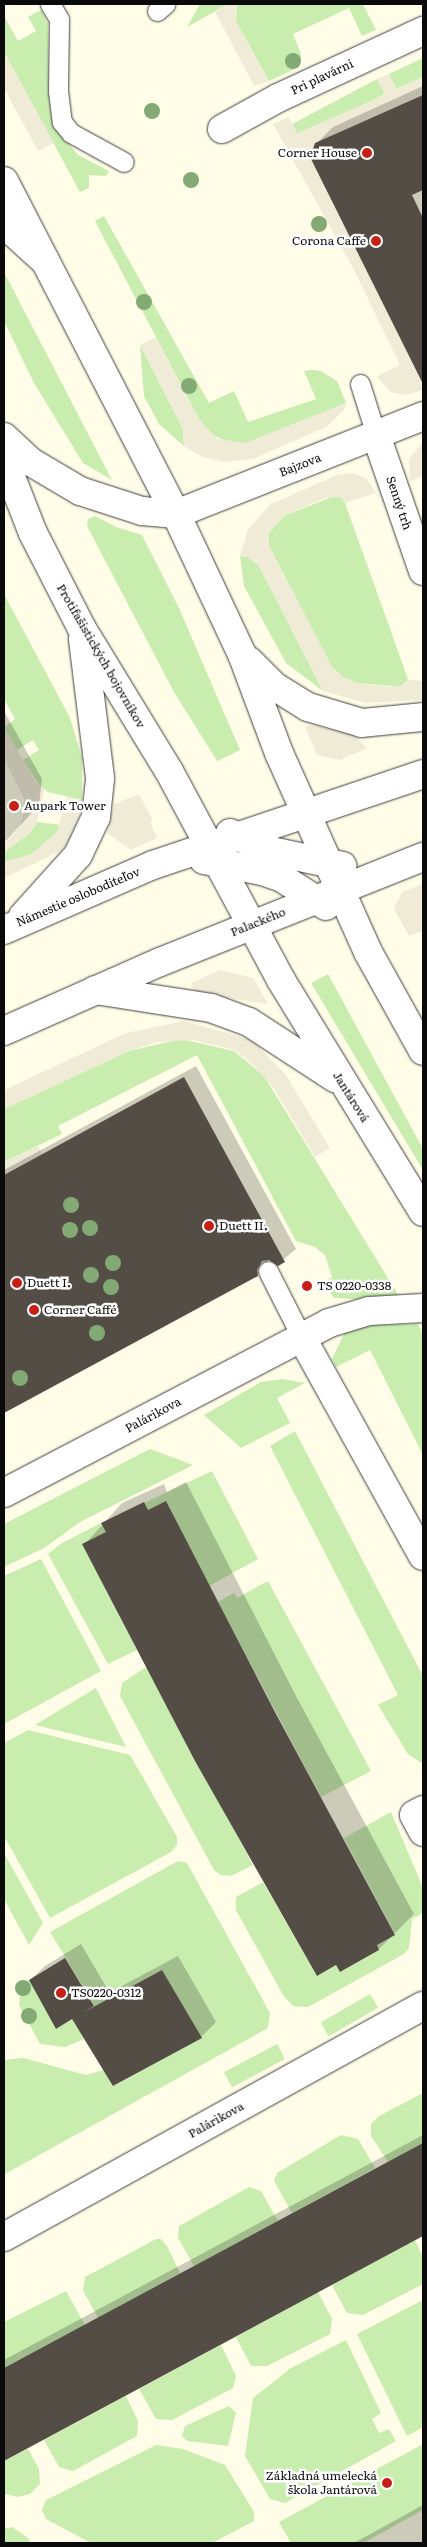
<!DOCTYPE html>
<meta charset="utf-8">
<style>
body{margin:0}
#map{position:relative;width:427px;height:2547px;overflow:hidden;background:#fffde8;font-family:Literata,serif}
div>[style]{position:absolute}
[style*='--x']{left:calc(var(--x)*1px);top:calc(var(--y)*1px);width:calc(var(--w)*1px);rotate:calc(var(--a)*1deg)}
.green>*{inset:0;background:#c8edae;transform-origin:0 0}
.plaza>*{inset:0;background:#efebd7}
.shadow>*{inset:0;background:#0003}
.building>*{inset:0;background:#544d46}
.roads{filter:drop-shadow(0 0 1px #3d3d3d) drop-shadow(0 0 1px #3d3d3d)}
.service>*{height:19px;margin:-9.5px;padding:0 9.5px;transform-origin:9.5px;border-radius:9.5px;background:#fff}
.minor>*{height:28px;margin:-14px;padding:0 14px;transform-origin:14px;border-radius:14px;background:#fff}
.tertiary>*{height:28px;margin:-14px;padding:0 14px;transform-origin:14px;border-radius:14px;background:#fff}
.trees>*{width:16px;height:16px;margin:-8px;border-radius:50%;background:#83aa74}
.dots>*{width:14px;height:14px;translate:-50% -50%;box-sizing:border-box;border:2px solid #fff;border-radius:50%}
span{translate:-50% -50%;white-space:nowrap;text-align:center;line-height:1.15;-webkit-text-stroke:5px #fff;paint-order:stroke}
.street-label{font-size:12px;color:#0a0a0a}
.poi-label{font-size:12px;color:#0a0a0a}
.right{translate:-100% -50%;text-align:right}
.left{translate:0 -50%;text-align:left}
.frame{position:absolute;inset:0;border:5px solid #0a0a0a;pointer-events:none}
</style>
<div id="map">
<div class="green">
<div style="clip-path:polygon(200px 4px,228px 4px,187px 27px)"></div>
<div style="clip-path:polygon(237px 4px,363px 4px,376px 30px,362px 36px,349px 8px,293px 34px,301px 54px,301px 62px,293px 70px,269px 81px,236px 21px)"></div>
<div style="clip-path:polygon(41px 10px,48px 23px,49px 102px,53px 124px,78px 155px,109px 171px,106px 176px,89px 175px,89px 188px,80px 192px,4px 52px,4px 16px,18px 41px,36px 31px,28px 17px)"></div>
<div style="clip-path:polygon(423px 58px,423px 77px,396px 89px,389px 74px)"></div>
<div style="left:377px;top:79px;width:17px;height:96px;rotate:62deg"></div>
<div style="clip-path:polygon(104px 216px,209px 403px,234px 391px,248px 422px,316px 399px,304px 371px,312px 370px,321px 371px,337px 381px,346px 403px,246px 443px,228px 442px,211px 434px,199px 419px,95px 221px)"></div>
<div style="clip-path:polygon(4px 272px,112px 480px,83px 463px,34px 383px,4px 321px)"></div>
<div style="clip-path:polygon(140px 345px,183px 429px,184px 446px,159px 424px,144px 396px)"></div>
<div style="clip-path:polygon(334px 496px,341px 497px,345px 503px,398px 651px,408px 680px,401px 687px,357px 683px,344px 678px,332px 667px,269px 546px,269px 533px,284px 516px)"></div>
<div style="clip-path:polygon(95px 516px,116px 527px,142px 535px,179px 608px,240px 750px,217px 761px,174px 692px,87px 526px,88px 519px)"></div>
<div style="clip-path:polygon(240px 556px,248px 557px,259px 566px,323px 691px,286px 663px,244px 586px)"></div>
<div style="clip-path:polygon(4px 594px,70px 718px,82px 757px,82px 800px,48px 792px,40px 786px,23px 760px,39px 750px,33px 740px,17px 750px,4px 728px,15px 719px,4px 699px)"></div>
<div style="clip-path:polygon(37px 822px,61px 825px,52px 839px,30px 855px,4px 862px,4px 852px,30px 833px)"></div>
<div style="clip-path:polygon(328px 974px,423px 1149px,423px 1170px,311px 983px)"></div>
<div style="clip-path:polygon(181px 1039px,234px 1051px,264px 1076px,402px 1301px,334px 1298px,323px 1282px,332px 1277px,325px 1255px,315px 1247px,296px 1241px,197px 1055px,58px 1126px,62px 1134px,4px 1162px,4px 1109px,129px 1051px)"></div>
<div style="clip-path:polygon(418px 1324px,423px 1335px,423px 1455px,370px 1350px,336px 1367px,332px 1359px,345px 1332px,360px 1325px)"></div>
<div style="clip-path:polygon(283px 1379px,305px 1383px,277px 1398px,290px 1423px,241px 1448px,204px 1415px,261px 1382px)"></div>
<div style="clip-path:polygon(295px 1431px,423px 1676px,423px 1764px,408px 1754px,378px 1705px,398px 1695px,270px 1446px)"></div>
<div style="clip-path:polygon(150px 1449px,193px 1465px,80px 1522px,44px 1548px,4px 1567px,4px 1524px)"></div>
<div style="clip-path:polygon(212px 1471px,258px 1559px,209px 1586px,166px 1501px,148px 1510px,144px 1503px)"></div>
<div style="clip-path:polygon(101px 1523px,106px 1532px,83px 1545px,137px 1650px,108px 1664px,48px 1554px,62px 1543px)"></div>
<div style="clip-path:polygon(41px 1559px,101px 1671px,4px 1724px,4px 1576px)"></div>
<div style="clip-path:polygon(268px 1581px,371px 1771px,321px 1797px,218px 1602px,234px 1593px,237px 1598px)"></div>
<div style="clip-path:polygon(146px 1667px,253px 1865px,231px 1876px,221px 1875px,214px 1870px,120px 1696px,122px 1683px)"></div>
<div style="clip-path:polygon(96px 1688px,126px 1747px,35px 1725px)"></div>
<div style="clip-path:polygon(28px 1730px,130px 1755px,177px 1837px,177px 1845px,171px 1852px,50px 1918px,4px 1836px,4px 1743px)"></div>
<div style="clip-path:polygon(391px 1812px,423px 1888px,423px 1913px,412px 1919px,409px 1948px,404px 1954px,308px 2007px,293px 2006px,283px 1995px,236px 1910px,236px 1897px,263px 1882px,317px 1976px,336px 1965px,340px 1972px,379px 1950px,377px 1945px,395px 1934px,344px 1838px)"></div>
<div style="clip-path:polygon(4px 1853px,43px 1923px,29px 1945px,4px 1899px)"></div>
<div style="clip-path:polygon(178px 1861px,187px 1863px,270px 2013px,268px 2028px,5px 2174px,4px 2060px,23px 2058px,86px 2075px,104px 2070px,114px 2086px,201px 2038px,162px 1970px,95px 2006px,50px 1932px)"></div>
<div style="clip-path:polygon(29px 1980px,56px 2029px,72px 2019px,84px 2039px,65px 2047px,40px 2044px,19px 2005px,21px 1987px)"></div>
<div style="left:370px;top:1994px;width:16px;height:57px;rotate:60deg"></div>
<div style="left:277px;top:2044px;width:17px;height:60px;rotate:62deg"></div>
<div style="clip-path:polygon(423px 2093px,423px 2143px,388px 2162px,371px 2136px,371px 2124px,379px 2116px)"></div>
<div style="clip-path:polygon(341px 2135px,358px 2139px,375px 2168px,292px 2213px,274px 2181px,277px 2173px)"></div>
<div style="clip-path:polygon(249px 2187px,261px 2191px,278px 2221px,194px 2266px,178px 2238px,179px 2226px)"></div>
<div style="clip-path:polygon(156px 2239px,161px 2239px,167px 2246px,180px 2273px,98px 2318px,83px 2290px,85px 2277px)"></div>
<div style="clip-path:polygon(415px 2240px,423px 2257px,423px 2284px,363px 2315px,347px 2313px,332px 2285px)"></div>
<div style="clip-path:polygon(66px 2291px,85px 2325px,5px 2367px,4px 2322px)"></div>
<div style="clip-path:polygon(318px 2292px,332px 2319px,330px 2334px,267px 2366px,251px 2366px,236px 2337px)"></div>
<div style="clip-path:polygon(423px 2300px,423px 2427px,407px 2436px,357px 2334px)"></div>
<div style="clip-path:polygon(346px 2340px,381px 2413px,372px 2419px,379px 2433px,389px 2429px,396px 2441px,285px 2503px,270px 2499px,245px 2456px,253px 2398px,291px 2368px)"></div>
<div style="clip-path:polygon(221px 2345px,236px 2376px,233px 2388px,172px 2420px,156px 2419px,139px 2389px)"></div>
<div style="clip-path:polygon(126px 2396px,138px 2421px,137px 2436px,73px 2471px,59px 2467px,44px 2440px)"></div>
<div style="clip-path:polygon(229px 2406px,236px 2413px,228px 2446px,187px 2441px,182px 2436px,185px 2426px)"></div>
<div style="clip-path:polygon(423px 2444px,423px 2510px,363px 2543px,291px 2543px,279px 2522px)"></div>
<div style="clip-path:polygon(156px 2445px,183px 2449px,225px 2465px,254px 2512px,254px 2521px,212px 2543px,91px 2543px,46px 2519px,42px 2510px,46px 2500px)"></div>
<div style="clip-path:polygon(28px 2449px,39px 2469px,40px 2484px,30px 2494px,18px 2497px,5px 2494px,4px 2461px)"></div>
<div style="clip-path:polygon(12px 2527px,27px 2537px,31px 2543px,4px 2543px,4px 2529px)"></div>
</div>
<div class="plaza">
<div style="clip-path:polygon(228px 4px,237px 4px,236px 21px,269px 81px,254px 86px,251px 80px,215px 12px)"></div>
<div style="clip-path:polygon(4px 52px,54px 143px,38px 151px,4px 88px)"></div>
<div style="clip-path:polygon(389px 74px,396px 89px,423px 77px,423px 95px,315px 143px,310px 157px,418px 372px,423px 374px,423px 390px,406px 395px,390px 392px,377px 376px,400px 365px,353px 268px,273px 124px,289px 117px,297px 133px,385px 95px,377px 79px)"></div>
<div style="clip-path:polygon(156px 337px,199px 419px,218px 439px,246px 443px,346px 403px,344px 410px,326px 427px,253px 459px,225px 462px,202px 457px,184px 446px,183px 429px,140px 345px)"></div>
<div style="clip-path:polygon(423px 442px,423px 476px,410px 481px,409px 459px)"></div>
<div style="clip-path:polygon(353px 473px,367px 479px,376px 493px,345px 503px,341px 497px,325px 498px,284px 516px,269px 533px,269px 546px,332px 667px,344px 678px,357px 683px,392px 687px,406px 684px,408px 680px,423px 681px,423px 700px,365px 703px,323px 691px,259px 566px,248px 557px,240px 556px,248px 529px,271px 504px,337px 475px)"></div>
<div style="clip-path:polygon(310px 725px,353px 734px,367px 748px,340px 760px,317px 755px,305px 727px)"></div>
<div style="clip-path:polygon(4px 728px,36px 782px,44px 790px,37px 822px,30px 833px,4px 852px,4px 845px,20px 826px,24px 813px,24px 798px,4px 759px)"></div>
<div style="clip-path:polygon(139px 794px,153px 820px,150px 822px,157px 838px,131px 850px,107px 833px,114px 804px)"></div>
<div style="clip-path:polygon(67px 796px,82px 800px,80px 815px,67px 844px,60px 851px,4px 878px,4px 862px,30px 855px,57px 832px)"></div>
<div style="clip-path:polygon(423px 884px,423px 931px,409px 936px,394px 909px,402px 892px)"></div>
<div style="clip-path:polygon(220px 970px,253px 978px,268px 1004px,195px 993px,191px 983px)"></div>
<div style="clip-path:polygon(184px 1021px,252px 1040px,286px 1075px,330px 1148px,315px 1157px,273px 1087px,249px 1061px,234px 1050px,193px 1040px,157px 1042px,129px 1051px,4px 1109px,4px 1090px,126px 1033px)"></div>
<div style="clip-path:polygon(38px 1146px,51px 1171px,24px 1196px,4px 1206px,4px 1162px)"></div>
</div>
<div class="shadow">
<div style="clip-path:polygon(423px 86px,423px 373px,419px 371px,316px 144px,333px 127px)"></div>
<div style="clip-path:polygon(4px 711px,42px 779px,39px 805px,4px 843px)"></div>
<div style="clip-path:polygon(196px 1066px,296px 1249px,278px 1264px,268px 1258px,269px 1264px,257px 1275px,4px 1412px,4px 1170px)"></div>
<div style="clip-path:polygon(186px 1482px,296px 1696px,414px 1914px,379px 1949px,340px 1970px,84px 1545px,122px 1503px,164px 1484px,167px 1492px)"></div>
<div style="clip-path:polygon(81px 1944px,108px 1990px,103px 1996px,178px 1956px,216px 2022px,201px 2037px,72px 2018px,30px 1980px,45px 1966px)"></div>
<div style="clip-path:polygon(423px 2135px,423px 2234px,4px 2460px,4px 2360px)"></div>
<div style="clip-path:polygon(423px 2505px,423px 2543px,354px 2543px)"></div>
</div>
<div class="building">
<div style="clip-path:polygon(423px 95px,423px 190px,412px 195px,423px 218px,423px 384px,310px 157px,315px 143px)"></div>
<div style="clip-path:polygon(184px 1077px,285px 1262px,278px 1266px,269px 1260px,262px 1261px,257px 1270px,258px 1276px,4px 1413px,4px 1175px)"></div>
<div style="clip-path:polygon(166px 1501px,277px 1716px,395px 1935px,377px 1945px,379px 1950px,340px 1972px,336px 1965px,317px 1976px,195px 1761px,82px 1544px,106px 1532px,101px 1523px,144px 1502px,148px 1510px)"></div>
<div style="clip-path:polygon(65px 1958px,94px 2006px,84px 2012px,162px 1970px,202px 2038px,113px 2086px,72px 2019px,56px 2029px,29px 1980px)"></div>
<div style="clip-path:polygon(423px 2143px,423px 2236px,4px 2461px,4px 2368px)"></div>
</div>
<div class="roads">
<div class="service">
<div style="--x:50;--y:4;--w:17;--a:59"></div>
<div style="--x:59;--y:19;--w:72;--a:90.8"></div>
<div style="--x:58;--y:91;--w:31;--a:83"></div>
<div style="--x:62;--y:122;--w:14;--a:51"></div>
<div style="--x:71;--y:133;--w:60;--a:28.7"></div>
<div style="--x:157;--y:11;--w:11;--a:-41"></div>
<div style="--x:360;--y:384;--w:53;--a:72.6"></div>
<div style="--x:268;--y:1271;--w:75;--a:63.1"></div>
</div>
<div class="minor">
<div style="--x:222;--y:129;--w:64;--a:-29"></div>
<div style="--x:278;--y:98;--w:160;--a:-24.8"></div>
<div style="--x:4;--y:224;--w:55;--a:42.1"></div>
<div style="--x:376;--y:435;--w:144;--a:70.9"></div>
<div style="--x:4;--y:437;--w:37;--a:43"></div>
<div style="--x:31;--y:462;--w:57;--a:30.6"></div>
<div style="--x:80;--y:491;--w:65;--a:17.9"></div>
<div style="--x:142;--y:511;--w:34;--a:5"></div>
<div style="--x:176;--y:514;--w:266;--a:-21.6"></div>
<div style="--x:302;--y:1338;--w:249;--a:61"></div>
<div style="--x:4;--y:1493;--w:367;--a:-27.6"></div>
<div style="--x:329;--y:1323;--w:42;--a:-16.7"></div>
<div style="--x:369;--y:1311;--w:54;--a:-3.2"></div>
<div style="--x:423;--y:1810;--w:10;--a:151"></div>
<div style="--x:414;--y:1815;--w:19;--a:62"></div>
<div style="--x:4;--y:2237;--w:478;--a:-28.9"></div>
</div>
<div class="tertiary">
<div style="--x:4;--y:181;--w:375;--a:62.7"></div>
<div style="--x:176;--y:514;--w:155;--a:64.8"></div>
<div style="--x:242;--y:654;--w:106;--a:69.5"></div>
<div style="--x:279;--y:753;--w:218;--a:65.9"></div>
<div style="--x:368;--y:952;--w:113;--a:60.9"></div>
<div style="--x:4;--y:459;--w:79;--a:68.6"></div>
<div style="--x:33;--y:533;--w:106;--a:62.9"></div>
<div style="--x:81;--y:627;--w:169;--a:58.6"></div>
<div style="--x:169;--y:771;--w:237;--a:61.8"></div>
<div style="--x:281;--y:980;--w:272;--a:58.5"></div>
<div style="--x:249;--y:661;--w:35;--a:45"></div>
<div style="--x:274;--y:686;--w:40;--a:32"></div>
<div style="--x:308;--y:707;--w:56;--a:16.5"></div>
<div style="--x:362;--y:723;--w:61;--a:-5.6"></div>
<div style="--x:230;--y:833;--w:45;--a:23.7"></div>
<div style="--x:271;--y:851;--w:73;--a:11.9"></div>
<div style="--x:204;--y:860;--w:59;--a:10.7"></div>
<div style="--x:262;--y:871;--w:21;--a:19"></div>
<div style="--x:282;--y:878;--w:52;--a:32.5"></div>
<div style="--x:23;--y:916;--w:82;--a:-48"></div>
<div style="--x:78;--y:855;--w:42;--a:-64.7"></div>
<div style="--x:96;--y:817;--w:39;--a:-84"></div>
<div style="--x:100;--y:778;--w:140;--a:-97"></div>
<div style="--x:4;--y:930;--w:163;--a:-23.6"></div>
<div style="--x:153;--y:865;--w:285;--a:-18.6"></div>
<div style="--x:95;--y:990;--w:117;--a:8.8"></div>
<div style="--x:211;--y:1008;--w:40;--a:20.2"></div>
<div style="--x:249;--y:1022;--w:103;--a:33.1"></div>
<div style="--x:4;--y:1031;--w:171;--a:-23.9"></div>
<div style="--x:160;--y:962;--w:283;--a:-21.8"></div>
</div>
</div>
<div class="trees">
<div style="left:293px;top:61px"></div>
<div style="left:152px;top:111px"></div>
<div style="left:191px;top:180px"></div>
<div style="left:319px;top:224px"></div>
<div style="left:144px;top:302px"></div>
<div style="left:189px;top:386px"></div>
<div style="left:71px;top:1205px"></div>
<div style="left:90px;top:1228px"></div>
<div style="left:70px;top:1230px"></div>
<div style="left:113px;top:1263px"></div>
<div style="left:91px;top:1275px"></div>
<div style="left:111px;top:1287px"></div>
<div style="left:97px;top:1333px"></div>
<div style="left:20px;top:1378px"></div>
<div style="left:23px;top:1988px"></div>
<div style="left:29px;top:2016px"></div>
</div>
<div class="dots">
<div style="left:367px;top:153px;background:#c71f16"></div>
<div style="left:376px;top:241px;background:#c71f16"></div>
<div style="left:14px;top:806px;background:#c71f16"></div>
<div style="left:209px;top:1226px;background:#c71f16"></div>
<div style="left:17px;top:1283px;background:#c71f16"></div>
<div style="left:307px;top:1286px;background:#c71f16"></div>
<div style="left:34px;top:1310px;background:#c71f16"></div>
<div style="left:61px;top:1993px;background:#c71f16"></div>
<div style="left:387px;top:2483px;background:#c71f16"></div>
</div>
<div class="street-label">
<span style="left:322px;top:77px;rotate:-25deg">Pri plavárni</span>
<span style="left:300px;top:465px;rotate:-22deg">Bajzova</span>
<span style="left:399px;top:503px;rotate:71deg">Senný trh</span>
<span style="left:101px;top:656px;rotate:60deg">Protifašistických bojovníkov</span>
<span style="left:78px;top:897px;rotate:-23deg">Námestie osloboditeľov</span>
<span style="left:258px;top:922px;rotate:-22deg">Palackého</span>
<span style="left:351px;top:1097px;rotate:58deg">Jantárová</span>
<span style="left:153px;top:1415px;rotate:-28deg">Palárikova</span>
<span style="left:216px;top:2120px;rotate:-29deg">Palárikova</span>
</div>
<div class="poi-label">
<span class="right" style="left:357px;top:153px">Corner House</span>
<span class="right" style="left:366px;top:241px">Corona Caffe</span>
<span class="left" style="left:24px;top:806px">Aupark Tower</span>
<span class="left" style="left:219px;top:1226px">Duett II.</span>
<span class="left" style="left:27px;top:1283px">Duett I.</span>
<span class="left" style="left:317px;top:1286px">TS 0220-0338</span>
<span class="left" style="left:44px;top:1310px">Corner Caffé</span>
<span class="left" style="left:71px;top:1993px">TS0220-0312</span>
<span class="right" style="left:377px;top:2483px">Základná umelecká<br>škola Jantárová</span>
</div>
<div class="frame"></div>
</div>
